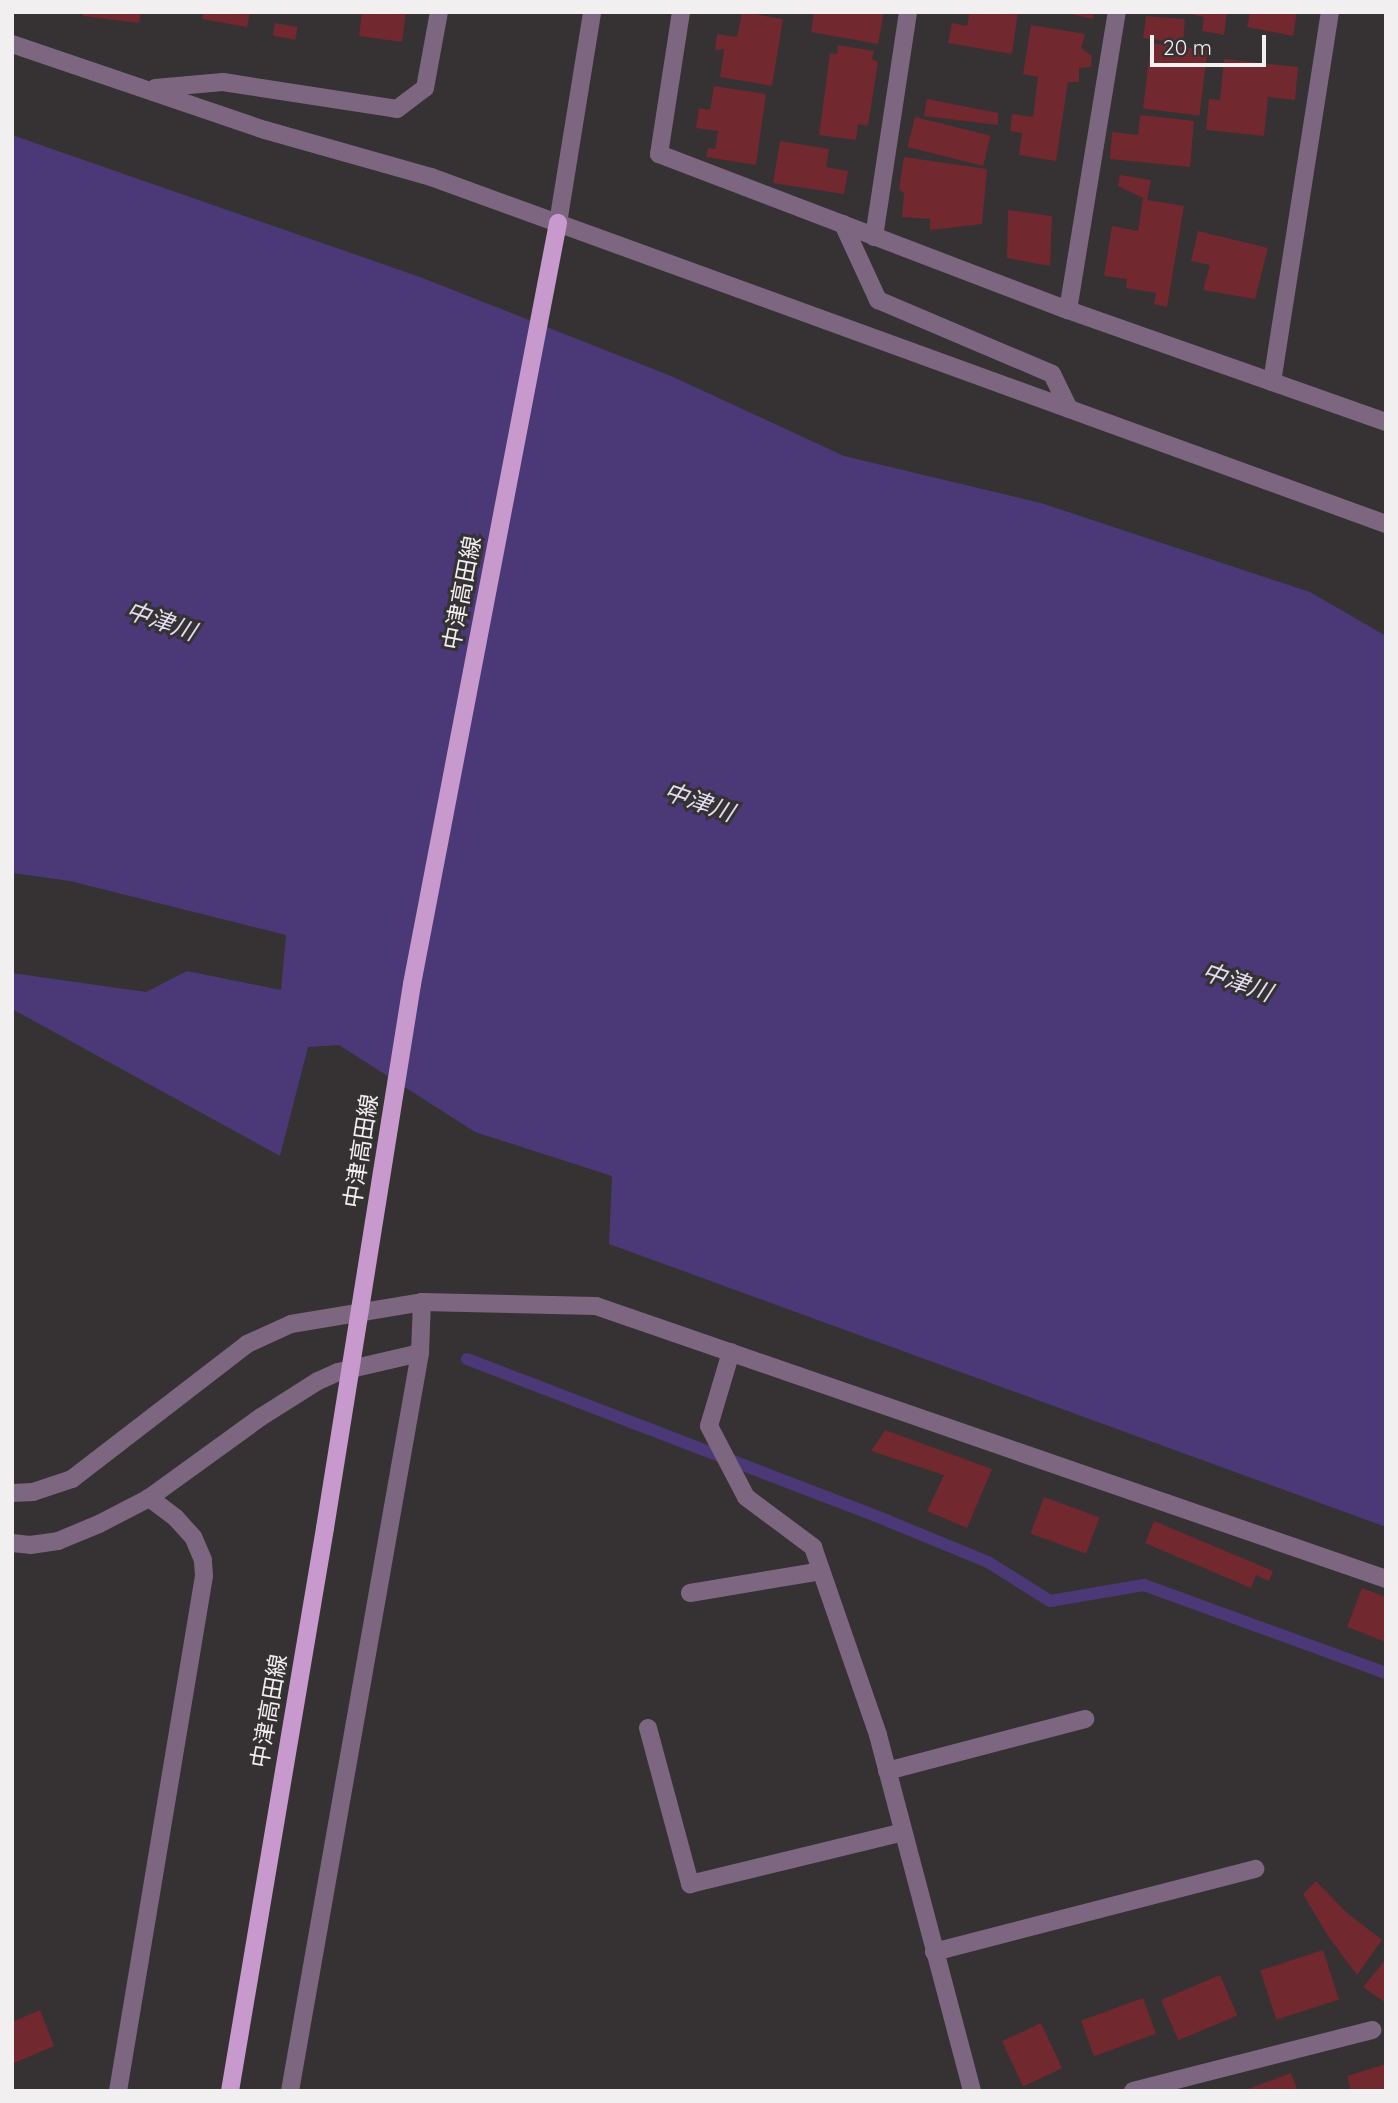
<!DOCTYPE html>
<meta charset="utf-8">
<style>
body{margin:0}
#map{position:relative;width:1398px;height:2103px;overflow:hidden;background:#363133;font-family:Quicksand,"Noto Sans JP",sans-serif}
div>[style]{position:absolute}
[style*='--x']{left:calc(var(--x)*1px);top:calc(var(--y)*1px);width:calc(var(--w)*1px);rotate:calc(var(--a)*1deg)}
.water>*{inset:0;background:#4b3877}
.stream>*{height:12px;margin:-6px;padding:0 6px;transform-origin:6px;border-radius:6px;background:#4b3877}
.building>*{inset:0;background:#71282e;transform-origin:0 0}
.minor>*{height:18px;margin:-9px;padding:0 9px;transform-origin:9px;border-radius:9px;background:#7d6780}
.major>*{height:18px;margin:-9px;padding:0 9px;transform-origin:9px;border-radius:9px;background:#c799cc}
.major-bridge>*{height:18px;margin:-9px;padding:0 9px;transform-origin:9px;border-radius:9px;background:#c799cc}
span{translate:-50% -50%;white-space:nowrap;text-align:center;line-height:1.15;-webkit-text-stroke:6px #363133;paint-order:stroke}
.street-label{font-size:23px;color:#f2eff0}
.water-label{font-size:24px;color:#e1ddf0;font-style:italic}
.frame{position:absolute;inset:0;border:14px solid #f2eff0;pointer-events:none}
.scale{position:absolute;left:1150px;top:35px;width:116px;height:32px;box-sizing:border-box;border:4px solid #f2eff0;border-top:0;padding-left:9px;font-size:21px;line-height:24px;white-space:nowrap;color:#f2eff0;-webkit-text-stroke:5px #363133;paint-order:stroke}
</style>
<div id="map">
<div class="water">
<div style="clip-path:polygon(12px 135px,420px 277px,671px 376px,844px 456px,1041px 503px,1310px 592px,1386px 636px,1386px 1527px,609px 1244px,612px 1176px,475px 1132px,339px 1045px,308px 1047px,280px 1156px,12px 1009px,12px 973px,146px 992px,187px 971px,281px 990px,286px 935px,70px 881px,12px 873px)"></div>
</div>
<div class="stream">
<div style="--x:467;--y:1359;--w:451;--a:21"></div>
<div style="--x:888;--y:1521;--w:108;--a:22.3"></div>
<div style="--x:988;--y:1562;--w:73;--a:32.2"></div>
<div style="--x:1050;--y:1601;--w:95;--a:-9.7"></div>
<div style="--x:1144;--y:1585;--w:258;--a:20"></div>
</div>
<div class="building">
<div style="clip-path:polygon(83px 12px,141px 12px,139px 23px,83px 16px)"></div>
<div style="clip-path:polygon(204px 12px,250px 12px,247px 27px,202px 19px)"></div>
<div style="clip-path:polygon(362px 12px,406px 12px,402px 42px,359px 36px)"></div>
<div style="clip-path:polygon(742px 12px,783px 19px,772px 86px,720px 77px,724px 49px,715px 50px,717px 34px,737px 37px)"></div>
<div style="clip-path:polygon(814px 12px,884px 12px,878px 44px,811px 32px)"></div>
<div style="clip-path:polygon(963px 12px,1018px 12px,1012px 54px,948px 43px,952px 23px,967px 26px,969px 15px)"></div>
<div style="clip-path:polygon(1062px 12px,1094px 12px,1093px 19px)"></div>
<div style="clip-path:polygon(1181px 12px,1227px 12px,1224px 35px,1202px 31px,1204px 17px)"></div>
<div style="clip-path:polygon(1250px 12px,1297px 12px,1293px 36px,1247px 27px)"></div>
<div style="clip-path:polygon(1146px 16px,1185px 19px,1183px 44px,1143px 38px)"></div>
<div style="left:275px;top:23px;width:23px;height:13px;rotate:10deg"></div>
<div style="clip-path:polygon(1031px 25px,1085px 34px,1081px 48px,1092px 56px,1091px 67px,1079px 68px,1079px 82px,1068px 82px,1056px 161px,1019px 155px,1022px 133px,1010px 131px,1012px 114px,1033px 117px,1038px 77px,1023px 74px)"></div>
<div style="left:1151px;top:43px;width:57px;height:66px;rotate:7deg"></div>
<div style="clip-path:polygon(838px 45px,874px 51px,872px 59px,878px 62px,868px 126px,858px 124px,856px 140px,819px 135px,830px 53px,837px 54px)"></div>
<div style="clip-path:polygon(1224px 59px,1298px 67px,1295px 100px,1268px 97px,1264px 136px,1206px 130px,1209px 99px,1220px 100px)"></div>
<div style="clip-path:polygon(714px 86px,766px 94px,756px 165px,706px 157px,708px 148px,715px 149px,718px 131px,696px 128px,699px 108px,710px 110px)"></div>
<div style="clip-path:polygon(927px 99px,998px 113px,998px 125px,924px 116px)"></div>
<div style="clip-path:polygon(1140px 115px,1194px 121px,1190px 167px,1110px 159px,1112px 132px,1138px 135px)"></div>
<div style="left:915px;top:117px;width:78px;height:31px;rotate:14deg"></div>
<div style="clip-path:polygon(780px 141px,829px 149px,826px 167px,848px 171px,844px 194px,773px 183px)"></div>
<div style="clip-path:polygon(904px 157px,987px 169px,982px 224px,930px 230px,930px 219px,902px 217px,904px 193px,899px 189px)"></div>
<div style="clip-path:polygon(1120px 175px,1151px 180px,1147px 200px,1184px 206px,1167px 307px,1154px 304px,1156px 293px,1126px 288px,1127px 279px,1104px 276px,1112px 226px,1138px 231px,1143px 198px,1118px 186px)"></div>
<div style="clip-path:polygon(1008px 210px,1052px 216px,1050px 266px,1007px 258px)"></div>
<div style="clip-path:polygon(1198px 231px,1268px 248px,1255px 299px,1203px 290px,1210px 265px,1191px 261px)"></div>
<div style="clip-path:polygon(885px 1430px,992px 1469px,967px 1528px,927px 1511px,944px 1475px,871px 1451px)"></div>
<div style="left:1044px;top:1497px;width:59px;height:39px;rotate:20deg"></div>
<div style="clip-path:polygon(1154px 1521px,1273px 1571px,1269px 1581px,1256px 1575px,1251px 1588px,1145px 1543px)"></div>
<div style="clip-path:polygon(1362px 1588px,1386px 1597px,1386px 1642px,1347px 1627px)"></div>
<div style="clip-path:polygon(1316px 1881px,1346px 1912px,1382px 1940px,1357px 1975px,1328px 1936px,1303px 1894px)"></div>
<div style="left:1323px;top:1950px;width:52px;height:66px;rotate:72deg"></div>
<div style="clip-path:polygon(1386px 1959px,1386px 2003px,1363px 1987px)"></div>
<div style="left:1220px;top:1975px;width:44px;height:64px;rotate:67deg"></div>
<div style="left:1143px;top:1998px;width:38px;height:66px;rotate:70deg"></div>
<div style="clip-path:polygon(40px 2010px,54px 2046px,12px 2064px,12px 2022px)"></div>
<div style="left:1041px;top:2023px;width:50px;height:43px;rotate:65deg"></div>
<div style="clip-path:polygon(1386px 2064px,1386px 2091px,1351px 2091px,1347px 2076px)"></div>
<div style="clip-path:polygon(1291px 2073px,1298px 2091px,1245px 2091px,1245px 2090px)"></div>
</div>
<div class="minor">
<div style="--x:681;--y:12;--w:144;--a:98.8"></div>
<div style="--x:659;--y:154;--w:438;--a:20.9"></div>
<div style="--x:1068;--y:310;--w:337;--a:19.4"></div>
<div style="--x:12;--y:44;--w:267;--a:18.8"></div>
<div style="--x:265;--y:130;--w:173;--a:15.8"></div>
<div style="--x:431;--y:177;--w:1016;--a:19.97"></div>
<div style="--x:155;--y:88;--w:68;--a:-5"></div>
<div style="--x:223;--y:82;--w:176;--a:8.8"></div>
<div style="--x:397;--y:109;--w:35;--a:-37"></div>
<div style="--x:425;--y:88;--w:77;--a:-79.6"></div>
<div style="--x:558;--y:223;--w:214;--a:-80.8"></div>
<div style="--x:843;--y:224;--w:84;--a:65.3"></div>
<div style="--x:878;--y:300;--w:189;--a:23"></div>
<div style="--x:1052;--y:374;--w:39;--a:64"></div>
<div style="--x:874;--y:237;--w:228;--a:-81.4"></div>
<div style="--x:1068;--y:310;--w:302;--a:-80.7"></div>
<div style="--x:1272;--y:382;--w:375;--a:-81.1"></div>
<div style="--x:731;--y:1352;--w:77;--a:106.6"></div>
<div style="--x:709;--y:1426;--w:80;--a:62.5"></div>
<div style="--x:746;--y:1497;--w:84;--a:36.7"></div>
<div style="--x:813;--y:1547;--w:199;--a:70.9"></div>
<div style="--x:878;--y:1735;--w:368;--a:75.2"></div>
<div style="--x:12;--y:1493;--w:21;--a:-3"></div>
<div style="--x:33;--y:1492;--w:41;--a:-18.4"></div>
<div style="--x:72;--y:1479;--w:221;--a:-37.6"></div>
<div style="--x:247;--y:1344;--w:48;--a:-24.4"></div>
<div style="--x:291;--y:1324;--w:133;--a:-9.5"></div>
<div style="--x:422;--y:1302;--w:174;--a:1.3"></div>
<div style="--x:596;--y:1306;--w:836;--a:19.06"></div>
<div style="--x:12;--y:1543;--w:18;--a:6"></div>
<div style="--x:30;--y:1545;--w:28;--a:-8"></div>
<div style="--x:58;--y:1541;--w:44;--a:-22.5"></div>
<div style="--x:99;--y:1524;--w:56;--a:-27.5"></div>
<div style="--x:149;--y:1498;--w:138;--a:-35.9"></div>
<div style="--x:261;--y:1417;--w:67;--a:-32.3"></div>
<div style="--x:318;--y:1381;--w:22;--a:-24"></div>
<div style="--x:338;--y:1372;--w:84;--a:-13"></div>
<div style="--x:690;--y:1593;--w:133;--a:-9.5"></div>
<div style="--x:648;--y:1728;--w:162;--a:74.9"></div>
<div style="--x:690;--y:1884;--w:219;--a:-13.7"></div>
<div style="--x:887;--y:1771;--w:205;--a:-14.7"></div>
<div style="--x:934;--y:1952;--w:332;--a:-14.5"></div>
<div style="--x:118;--y:2091;--w:522;--a:-80.52"></div>
<div style="--x:204;--y:1576;--w:16;--a:-94"></div>
<div style="--x:203;--y:1560;--w:25;--a:-113"></div>
<div style="--x:193;--y:1537;--w:25;--a:-132"></div>
<div style="--x:176;--y:1518;--w:34;--a:-143"></div>
<div style="--x:290;--y:2091;--w:749;--a:-80.01"></div>
<div style="--x:420;--y:1353;--w:51;--a:-87.8"></div>
<div style="--x:1133;--y:2091;--w:247;--a:-14.3"></div>
</div>
<div class="major">
<div style="--x:230;--y:2091;--w:571;--a:-80.42"></div>
</div>
<div class="major-bridge">
<div style="--x:325;--y:1528;--w:551;--a:-80.91"></div>
<div style="--x:412;--y:984;--w:775;--a:-79.14"></div>
</div>
<div class="street-label">
<span style="left:462px;top:593px;rotate:-79deg">中津高田線</span>
<span style="left:361px;top:1151px;rotate:-81deg">中津高田線</span>
<span style="left:269px;top:1711px;rotate:-80deg">中津高田線</span>
</div>
<div class="water-label">
<span style="left:161px;top:621px;rotate:19deg">中津川</span>
<span style="left:699px;top:802px;rotate:19deg">中津川</span>
<span style="left:1237px;top:982px;rotate:19deg">中津川</span>
</div>
<div class="frame"></div>
<div class="scale">20 m</div>
</div>
